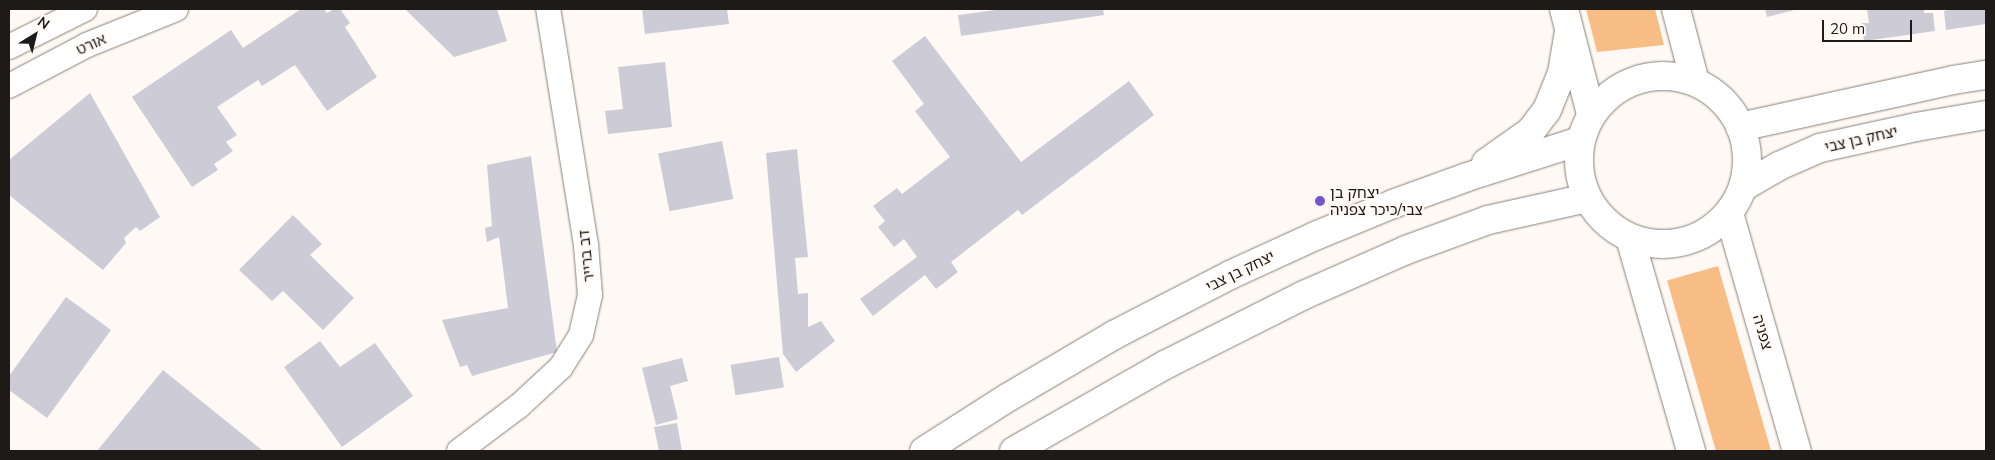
<!DOCTYPE html>
<meta charset="utf-8">
<style>
body{margin:0}
#map{position:relative;width:1995px;height:460px;overflow:hidden;background:#fef9f4;font-family:Mulish,"Noto Sans Hebrew",sans-serif}
div>[style]{position:absolute}
[style*='--x']{left:calc(var(--x)*1px);top:calc(var(--y)*1px);width:calc(var(--w)*1px);rotate:calc(var(--a)*1deg)}
.green>*{inset:0;background:#f7bd84;transform-origin:0 0}
.building>*{inset:0;background:#cdccd6;transform-origin:0 0}
.roads{filter:drop-shadow(0 0 1px #89817a) drop-shadow(0 0 1px #89817a)}
.street>*{height:24px;margin:-12px;padding:0 12px;transform-origin:12px;border-radius:12px;background:#fff}
.secondary>*{height:28px;margin:-14px;padding:0 14px;transform-origin:14px;border-radius:14px;background:#fff}
.secondary>.ring{margin:-14px;padding:0;box-sizing:content-box;background:none;border:28px solid #fff;border-radius:50%}
.dots>*{width:14px;height:14px;translate:-50% -50%;box-sizing:border-box;border:2px solid #fef9f4;border-radius:50%}
span{translate:-50% -50%;white-space:nowrap;text-align:center;line-height:1.15;-webkit-text-stroke:4px #fef9f4;paint-order:stroke}
.street-label{font-size:15px;color:#1d1a17}
.poi-label{font-size:15px;color:#1d1a17}
.left{translate:0 -50%;text-align:left}
.frame{position:absolute;inset:0;border:10px solid #1d1a17;pointer-events:none}
.north{position:absolute;left:10px;top:10px;width:50px;height:50px;-webkit-text-stroke:4px #fef9f4;paint-order:stroke;rotate:36deg;font-size:14px;font-weight:700;line-height:20px;text-align:center;color:#1d1a17}
.north::after{content:'';display:block;margin:auto;width:18px;height:22px;background:#1d1a17;clip-path:polygon(50% 0,100% 100%,50% 72%,0 100%)}
.scale{position:absolute;left:1822px;top:20px;width:90px;height:22px;box-sizing:border-box;border:2px solid #1d1a17;border-top:0;padding-left:6px;font-size:15px;line-height:18px;white-space:nowrap;color:#1d1a17;-webkit-text-stroke:4px #fef9f4;paint-order:stroke}
</style>
<div id="map">
<div class="green">
<div style="clip-path:polygon(1586px 9px,1655px 9px,1664px 45px,1597px 52px)"></div>
<div style="left:1718px;top:266px;width:193px;height:53px;rotate:74deg"></div>
</div>
<div class="building">
<div style="clip-path:polygon(301px 9px,324px 9px,327px 13px,334px 9px,340px 9px,350px 23px,345px 27px,377px 77px,327px 111px,295px 65px,262px 86px,258px 80px,217px 107px,237px 135px,226px 142px,233px 151px,214px 164px,218px 170px,192px 187px,132px 97px,231px 30px,243px 48px)"></div>
<div style="clip-path:polygon(405px 9px,497px 9px,507px 41px,454px 57px)"></div>
<div style="clip-path:polygon(642px 9px,727px 9px,729px 24px,645px 34px)"></div>
<div style="clip-path:polygon(1003px 9px,1103px 9px,1104px 15px,961px 36px,958px 15px)"></div>
<div style="clip-path:polygon(1765px 9px,1798px 9px,1767px 17px)"></div>
<div style="clip-path:polygon(1867px 9px,1924px 9px,1924px 13px,1933px 13px,1935px 31px,1864px 41px,1862px 23px,1869px 23px)"></div>
<div style="clip-path:polygon(1952px 9px,1986px 9px,1986px 24px,1946px 30px,1944px 11px)"></div>
<div style="clip-path:polygon(925px 36px,1021px 162px,1129px 81px,1154px 115px,1022px 215px,1018px 210px,951px 262px,958px 272px,936px 289px,925px 275px,873px 316px,860px 299px,917px 257px,904px 239px,894px 247px,878px 227px,885px 221px,873px 206px,897px 188px,902px 194px,950px 157px,915px 111px,924px 104px,892px 61px)"></div>
<div style="clip-path:polygon(665px 62px,672px 127px,608px 134px,605px 111px,623px 109px,618px 67px)"></div>
<div style="clip-path:polygon(90px 93px,160px 217px,140px 231px,136px 227px,124px 238px,126px 243px,103px 270px,9px 195px,9px 160px)"></div>
<div style="left:722px;top:141px;width:59px;height:65px;rotate:79deg"></div>
<div style="clip-path:polygon(797px 149px,808px 257px,795px 258px,798px 294px,808px 293px,808px 327px,821px 321px,835px 341px,796px 372px,783px 354px,766px 153px)"></div>
<div style="clip-path:polygon(531px 156px,557px 352px,472px 376px,467px 365px,460px 367px,442px 320px,508px 308px,499px 237px,487px 242px,485px 228px,492px 226px,487px 165px)"></div>
<div style="clip-path:polygon(293px 215px,322px 244px,310px 255px,354px 298px,323px 330px,283px 291px,272px 301px,239px 270px)"></div>
<div style="clip-path:polygon(66px 297px,111px 330px,47px 418px,9px 390px,9px 376px)"></div>
<div style="clip-path:polygon(320px 341px,340px 367px,375px 343px,413px 396px,342px 447px,284px 367px)"></div>
<div style="left:779px;top:357px;width:31px;height:49px;rotate:81deg"></div>
<div style="clip-path:polygon(682px 358px,688px 381px,670px 386px,678px 419px,656px 425px,642px 368px)"></div>
<div style="clip-path:polygon(163px 370px,263px 451px,97px 451px)"></div>
<div style="clip-path:polygon(677px 423px,682px 451px,659px 451px,654px 427px)"></div>
</div>
<div class="roads">
<div class="street">
<div style="--x:9;--y:47;--w:85;--a:-26.6"></div>
<div style="--x:9;--y:86;--w:88;--a:-27.7"></div>
<div style="--x:87;--y:45;--w:96;--a:-22"></div>
<div style="--x:459;--y:451;--w:75;--a:-36.9"></div>
<div style="--x:519;--y:406;--w:57;--a:-42.9"></div>
<div style="--x:561;--y:367;--w:38;--a:-58"></div>
<div style="--x:581;--y:335;--w:41;--a:-77.3"></div>
<div style="--x:590;--y:295;--w:50;--a:-94.6"></div>
<div style="--x:586;--y:245;--w:239;--a:-99.1"></div>
</div>
<div class="secondary">
<div style="--x:1564;--y:9;--w:108;--a:75.6"></div>
<div style="--x:1676;--y:9;--w:75;--a:75.4"></div>
<div class="ring" style="left:1579px;top:76px;width:140px;height:140px"></div>
<div style="--x:1740;--y:127;--w:218;--a:-12.4"></div>
<div style="--x:1953;--y:80;--w:33;--a:-9"></div>
<div style="--x:1486;--y:163;--w:55;--a:-35.4"></div>
<div style="--x:1531;--y:131;--w:26;--a:-53"></div>
<div style="--x:1547;--y:110;--w:40;--a:-68"></div>
<div style="--x:1562;--y:73;--w:43;--a:-80.5"></div>
<div style="--x:1743;--y:187;--w:42;--a:-30.3"></div>
<div style="--x:1779;--y:166;--w:45;--a:-23.7"></div>
<div style="--x:1820;--y:148;--w:98;--a:-12.3"></div>
<div style="--x:1916;--y:127;--w:71;--a:-9.7"></div>
<div style="--x:1729;--y:213;--w:248;--a:74.1"></div>
<div style="--x:1630;--y:238;--w:222;--a:74"></div>
<div style="--x:924;--y:451;--w:98;--a:-32.6"></div>
<div style="--x:1007;--y:398;--w:124;--a:-30.5"></div>
<div style="--x:1114;--y:335;--w:131;--a:-27.3"></div>
<div style="--x:1230;--y:275;--w:94;--a:-24.6"></div>
<div style="--x:1315;--y:236;--w:84;--a:-22.3"></div>
<div style="--x:1393;--y:204;--w:79;--a:-20"></div>
<div style="--x:1467;--y:177;--w:119;--a:-17.7"></div>
<div style="--x:1014;--y:451;--w:174;--a:-29.7"></div>
<div style="--x:1165;--y:365;--w:156;--a:-26.7"></div>
<div style="--x:1304;--y:295;--w:111;--a:-23.8"></div>
<div style="--x:1406;--y:250;--w:87;--a:-20.1"></div>
<div style="--x:1488;--y:220;--w:101;--a:-12.5"></div>
</div>
</div>
<div class="dots">
<div style="left:1320px;top:201px;background:#7454ce"></div>
</div>
<div class="street-label">
<span style="left:91px;top:44px;rotate:-24deg">אורט</span>
<span style="left:1861px;top:139px;rotate:-13deg">יצחק בן צבי</span>
<span style="left:586px;top:256px;rotate:-96deg">דב ברייר</span>
<span style="left:1240px;top:271px;rotate:-26deg">יצחק בן צבי</span>
<span style="left:1763px;top:332px;rotate:74deg">צפניה</span>
</div>
<div class="poi-label">
<span class="left" style="left:1330px;top:201px">יצחק בן<br>צבי/כיכר צפניה</span>
</div>
<div class="frame"></div>
<div class="north">N</div>
<div class="scale">20 m</div>
</div>
